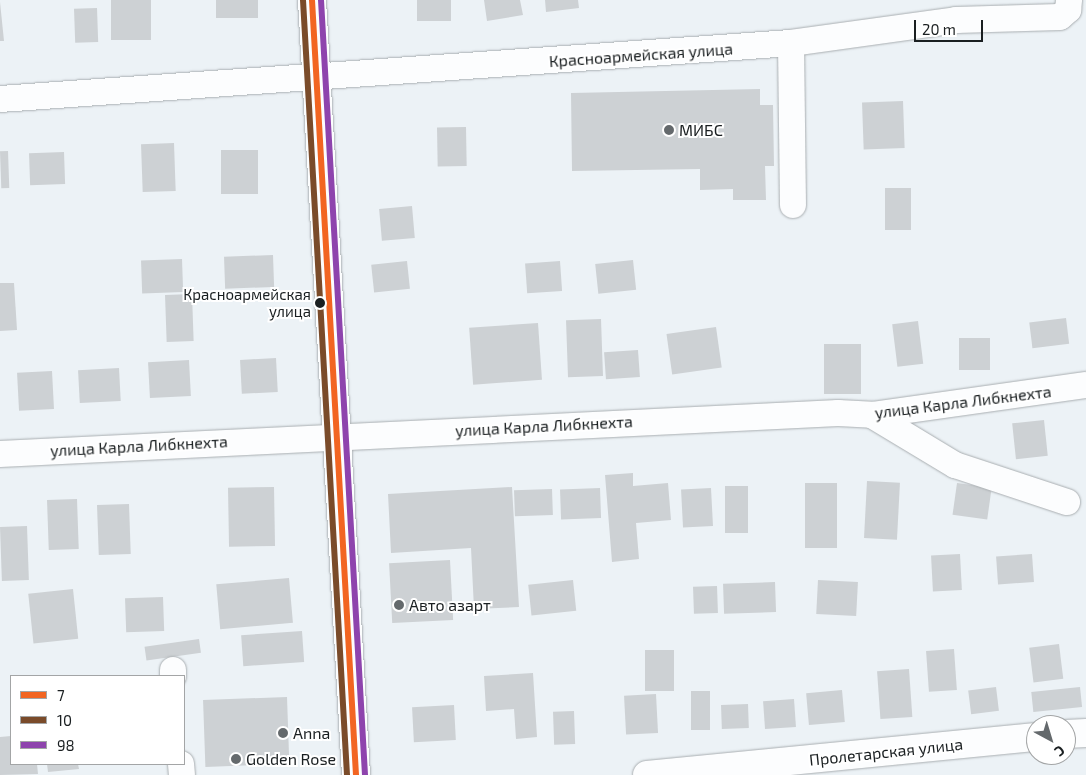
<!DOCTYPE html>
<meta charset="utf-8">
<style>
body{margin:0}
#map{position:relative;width:1086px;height:775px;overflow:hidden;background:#ecf2f6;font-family:"Exo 2",sans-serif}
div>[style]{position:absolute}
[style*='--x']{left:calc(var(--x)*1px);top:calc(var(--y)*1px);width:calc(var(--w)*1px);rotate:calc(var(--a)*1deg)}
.building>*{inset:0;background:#cdd1d4;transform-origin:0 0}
.roads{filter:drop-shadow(0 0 1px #a9aeb1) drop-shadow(0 0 1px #a9aeb1)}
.minor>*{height:26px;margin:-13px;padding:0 13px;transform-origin:13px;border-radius:13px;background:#fcfdfe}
.major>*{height:28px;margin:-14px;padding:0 14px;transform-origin:14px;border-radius:14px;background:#fcfdfe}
.bus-1>*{height:6px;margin:-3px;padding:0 3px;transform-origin:3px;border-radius:3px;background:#f26522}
.bus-2>*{height:6px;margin:-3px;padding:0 3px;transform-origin:3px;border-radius:3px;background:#7a4b2a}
.bus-3>*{height:6px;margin:-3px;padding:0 3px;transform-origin:3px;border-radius:3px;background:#8e44ad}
.dots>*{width:14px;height:14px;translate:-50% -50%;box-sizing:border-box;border:2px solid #fff;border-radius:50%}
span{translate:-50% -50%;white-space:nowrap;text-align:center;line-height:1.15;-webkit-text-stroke:4px #fff;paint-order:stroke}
.bus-label{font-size:15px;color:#1a1f21}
.right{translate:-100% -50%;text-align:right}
.street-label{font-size:16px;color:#1a1f21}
.poi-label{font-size:16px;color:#1a1f21}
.left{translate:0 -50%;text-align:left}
.legend{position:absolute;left:10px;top:675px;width:175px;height:90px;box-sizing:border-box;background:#fff;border:1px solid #a3a5a6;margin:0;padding:6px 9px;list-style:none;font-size:15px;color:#1a1f21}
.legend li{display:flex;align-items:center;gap:10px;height:25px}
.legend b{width:25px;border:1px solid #a3a5a6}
.north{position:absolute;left:1026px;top:715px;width:50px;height:50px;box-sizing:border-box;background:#fff;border:1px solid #a3a5a6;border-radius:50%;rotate:141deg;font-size:14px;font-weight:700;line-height:20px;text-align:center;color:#1a1f21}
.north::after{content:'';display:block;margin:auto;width:18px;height:22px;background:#64696c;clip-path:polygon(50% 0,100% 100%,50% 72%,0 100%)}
.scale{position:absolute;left:914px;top:20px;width:69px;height:22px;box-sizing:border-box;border:2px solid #1a1f21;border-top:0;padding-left:6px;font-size:15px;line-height:18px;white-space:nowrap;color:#1a1f21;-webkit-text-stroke:4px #fff;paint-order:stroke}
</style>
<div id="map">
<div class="building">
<div style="left:111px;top:0;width:40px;height:40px"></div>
<div style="left:216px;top:0;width:42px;height:18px"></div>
<div style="left:417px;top:0;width:34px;height:21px"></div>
<div style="clip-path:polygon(484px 0,520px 0,523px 15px,487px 21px)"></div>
<div style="clip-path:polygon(545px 0,578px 0,579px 8px,546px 12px)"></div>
<div style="clip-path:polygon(0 2px,4px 41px,0 41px)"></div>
<div style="left:97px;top:8px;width:34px;height:23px;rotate:88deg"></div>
<div style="clip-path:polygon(760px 89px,760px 105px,773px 105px,774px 166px,765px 166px,766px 200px,733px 200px,733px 189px,700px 190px,700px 169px,572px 171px,571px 93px)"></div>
<div style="left:903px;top:101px;width:47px;height:41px;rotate:88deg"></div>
<div style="left:466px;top:127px;width:39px;height:29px;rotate:89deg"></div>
<div style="left:174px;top:143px;width:48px;height:33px;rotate:88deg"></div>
<div style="left:221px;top:150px;width:37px;height:44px"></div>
<div style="left:8px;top:151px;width:37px;height:8px;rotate:88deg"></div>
<div style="left:64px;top:152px;width:32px;height:35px;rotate:88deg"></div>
<div style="left:885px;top:188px;width:26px;height:42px"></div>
<div style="left:412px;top:206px;width:32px;height:33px;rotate:85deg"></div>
<div style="left:273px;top:255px;width:32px;height:49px;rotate:88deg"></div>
<div style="left:182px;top:259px;width:33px;height:41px;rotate:88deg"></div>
<div style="left:633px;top:260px;width:30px;height:38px;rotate:84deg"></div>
<div style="left:407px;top:261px;width:28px;height:36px;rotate:84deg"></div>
<div style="left:560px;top:261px;width:30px;height:35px;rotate:86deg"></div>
<div style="clip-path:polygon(0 283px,14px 283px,17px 330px,0 331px)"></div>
<div style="left:192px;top:294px;width:47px;height:27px;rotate:88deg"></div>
<div style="left:1066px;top:318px;width:26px;height:37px;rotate:83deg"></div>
<div style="left:601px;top:319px;width:57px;height:35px;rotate:88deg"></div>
<div style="left:918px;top:321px;width:43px;height:26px;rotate:83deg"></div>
<div style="left:538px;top:323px;width:57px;height:69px;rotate:86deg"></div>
<div style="left:716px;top:327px;width:41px;height:50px;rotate:82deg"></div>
<div style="left:990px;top:338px;width:32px;height:31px;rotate:90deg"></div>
<div style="left:861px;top:344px;width:50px;height:37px;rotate:90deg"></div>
<div style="left:638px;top:350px;width:27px;height:34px;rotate:86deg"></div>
<div style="left:276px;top:358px;width:34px;height:36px;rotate:87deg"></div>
<div style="left:189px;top:360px;width:36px;height:41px;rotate:87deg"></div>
<div style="left:119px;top:368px;width:33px;height:41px;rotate:87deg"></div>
<div style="left:52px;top:371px;width:38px;height:35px;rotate:87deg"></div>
<div style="left:1044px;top:420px;width:36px;height:32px;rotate:84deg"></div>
<div style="clip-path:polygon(633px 473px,633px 486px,668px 483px,671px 520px,636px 523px,639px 559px,612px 562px,605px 475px)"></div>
<div style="left:867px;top:481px;width:33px;height:57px;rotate:3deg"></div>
<div style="left:805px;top:483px;width:32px;height:65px"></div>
<div style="left:957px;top:483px;width:35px;height:32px;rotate:8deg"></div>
<div style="left:725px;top:486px;width:23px;height:47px"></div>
<div style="left:274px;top:487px;width:59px;height:46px;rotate:89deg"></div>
<div style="clip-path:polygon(512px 487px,519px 607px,474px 609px,471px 548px,391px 553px,388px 494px)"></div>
<div style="left:600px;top:488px;width:30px;height:40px;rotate:88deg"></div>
<div style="left:711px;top:488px;width:38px;height:30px;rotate:87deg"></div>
<div style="left:552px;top:489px;width:26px;height:38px;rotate:88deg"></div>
<div style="left:77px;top:499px;width:50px;height:30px;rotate:88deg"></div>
<div style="left:129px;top:504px;width:50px;height:32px;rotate:88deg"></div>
<div style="left:27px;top:526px;width:54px;height:27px;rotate:88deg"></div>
<div style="left:960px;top:554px;width:36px;height:29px;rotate:87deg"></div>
<div style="left:1032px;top:554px;width:28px;height:36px;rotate:86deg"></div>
<div style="left:450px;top:560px;width:60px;height:61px;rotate:87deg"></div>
<div style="left:289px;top:578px;width:45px;height:73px;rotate:85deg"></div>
<div style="left:573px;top:580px;width:31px;height:45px;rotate:84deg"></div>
<div style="left:818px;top:580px;width:40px;height:34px;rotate:3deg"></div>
<div style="left:775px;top:582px;width:30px;height:52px;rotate:88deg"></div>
<div style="left:717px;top:586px;width:27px;height:24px;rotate:88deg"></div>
<div style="left:73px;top:589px;width:50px;height:45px;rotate:84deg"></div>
<div style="left:163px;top:597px;width:34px;height:38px;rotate:88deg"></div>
<div style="left:302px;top:631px;width:31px;height:61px;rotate:86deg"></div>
<div style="left:199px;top:639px;width:14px;height:55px;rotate:82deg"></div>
<div style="left:1059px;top:644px;width:35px;height:30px;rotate:83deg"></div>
<div style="left:954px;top:649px;width:41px;height:28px;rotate:86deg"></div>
<div style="left:645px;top:650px;width:29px;height:41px"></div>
<div style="left:909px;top:669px;width:48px;height:32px;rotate:86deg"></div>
<div style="clip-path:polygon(533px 673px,537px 737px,516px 739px,514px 709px,486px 711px,484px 676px)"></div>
<div style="left:996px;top:687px;width:24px;height:28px;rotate:83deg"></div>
<div style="left:1080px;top:687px;width:20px;height:49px;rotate:84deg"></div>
<div style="left:842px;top:690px;width:32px;height:36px;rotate:85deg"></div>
<div style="left:710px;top:691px;width:39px;height:19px;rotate:90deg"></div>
<div style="left:656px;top:694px;width:39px;height:32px;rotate:87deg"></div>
<div style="left:287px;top:697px;width:67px;height:84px;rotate:88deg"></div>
<div style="left:794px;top:699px;width:28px;height:31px;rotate:86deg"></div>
<div style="left:748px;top:704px;width:24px;height:27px;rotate:88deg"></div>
<div style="left:454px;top:705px;width:35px;height:42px;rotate:87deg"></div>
<div style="left:574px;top:711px;width:33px;height:21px;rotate:88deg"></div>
<div style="clip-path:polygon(11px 736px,11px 764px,37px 764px,38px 774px,0 775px,0 737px)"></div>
<div style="clip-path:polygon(47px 764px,78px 764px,79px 769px,48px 772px)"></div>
</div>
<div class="roads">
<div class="minor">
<div style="--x:791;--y:43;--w:162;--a:89.3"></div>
<div style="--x:0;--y:99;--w:793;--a:-4.05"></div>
<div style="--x:791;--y:43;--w:167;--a:-7.9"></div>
<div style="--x:956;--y:20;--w:104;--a:-1.7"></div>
<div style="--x:1060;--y:17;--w:11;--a:-41"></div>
<div style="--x:1068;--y:10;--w:10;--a:-84"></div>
<div style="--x:872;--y:415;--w:97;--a:31.1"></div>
<div style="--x:955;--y:465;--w:118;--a:18.3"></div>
<div style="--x:0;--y:454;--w:839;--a:-2.8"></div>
<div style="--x:838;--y:413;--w:34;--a:3"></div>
<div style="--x:872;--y:415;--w:216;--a:-8"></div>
<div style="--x:173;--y:670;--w:6;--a:90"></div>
<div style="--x:181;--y:764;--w:11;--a:85"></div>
</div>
<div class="major">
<div style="--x:312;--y:0;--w:776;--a:86.75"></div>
<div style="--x:1066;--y:734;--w:20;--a:-3"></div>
<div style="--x:647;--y:775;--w:391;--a:-5.6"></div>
</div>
</div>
<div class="bus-1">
<div style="--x:312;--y:0;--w:776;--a:86.75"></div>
</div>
<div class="bus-2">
<div style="--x:303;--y:0;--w:776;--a:86.75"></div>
</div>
<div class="bus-3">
<div style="--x:321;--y:0;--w:776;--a:86.75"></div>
</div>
<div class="dots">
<div style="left:669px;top:130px;background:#64696c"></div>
<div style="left:320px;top:303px;background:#1a1f21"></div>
<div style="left:399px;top:605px;background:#64696c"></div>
<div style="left:283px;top:733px;background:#64696c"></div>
<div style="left:236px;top:759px;background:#64696c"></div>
</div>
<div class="bus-label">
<span class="right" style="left:311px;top:303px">Красноармейская<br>улица</span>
</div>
<div class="street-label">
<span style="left:641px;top:55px;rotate:-4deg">Красноармейская улица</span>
<span style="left:963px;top:402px;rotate:-7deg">улица Карла Либкнехта</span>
<span style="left:544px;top:426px;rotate:-3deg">улица Карла Либкнехта</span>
<span style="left:139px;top:446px;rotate:-3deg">улица Карла Либкнехта</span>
<span style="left:886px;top:752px;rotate:-6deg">Пролетарская улица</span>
</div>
<div class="poi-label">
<span class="left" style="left:679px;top:130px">МИБС</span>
<span class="left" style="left:409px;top:605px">Авто азарт</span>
<span class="left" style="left:293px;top:733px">Anna</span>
<span class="left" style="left:246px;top:759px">Golden Rose</span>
</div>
<ul class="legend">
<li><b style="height:6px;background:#f26522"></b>7</li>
<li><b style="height:6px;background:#7a4b2a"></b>10</li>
<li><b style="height:6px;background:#8e44ad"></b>98</li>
</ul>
<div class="north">С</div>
<div class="scale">20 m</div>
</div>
